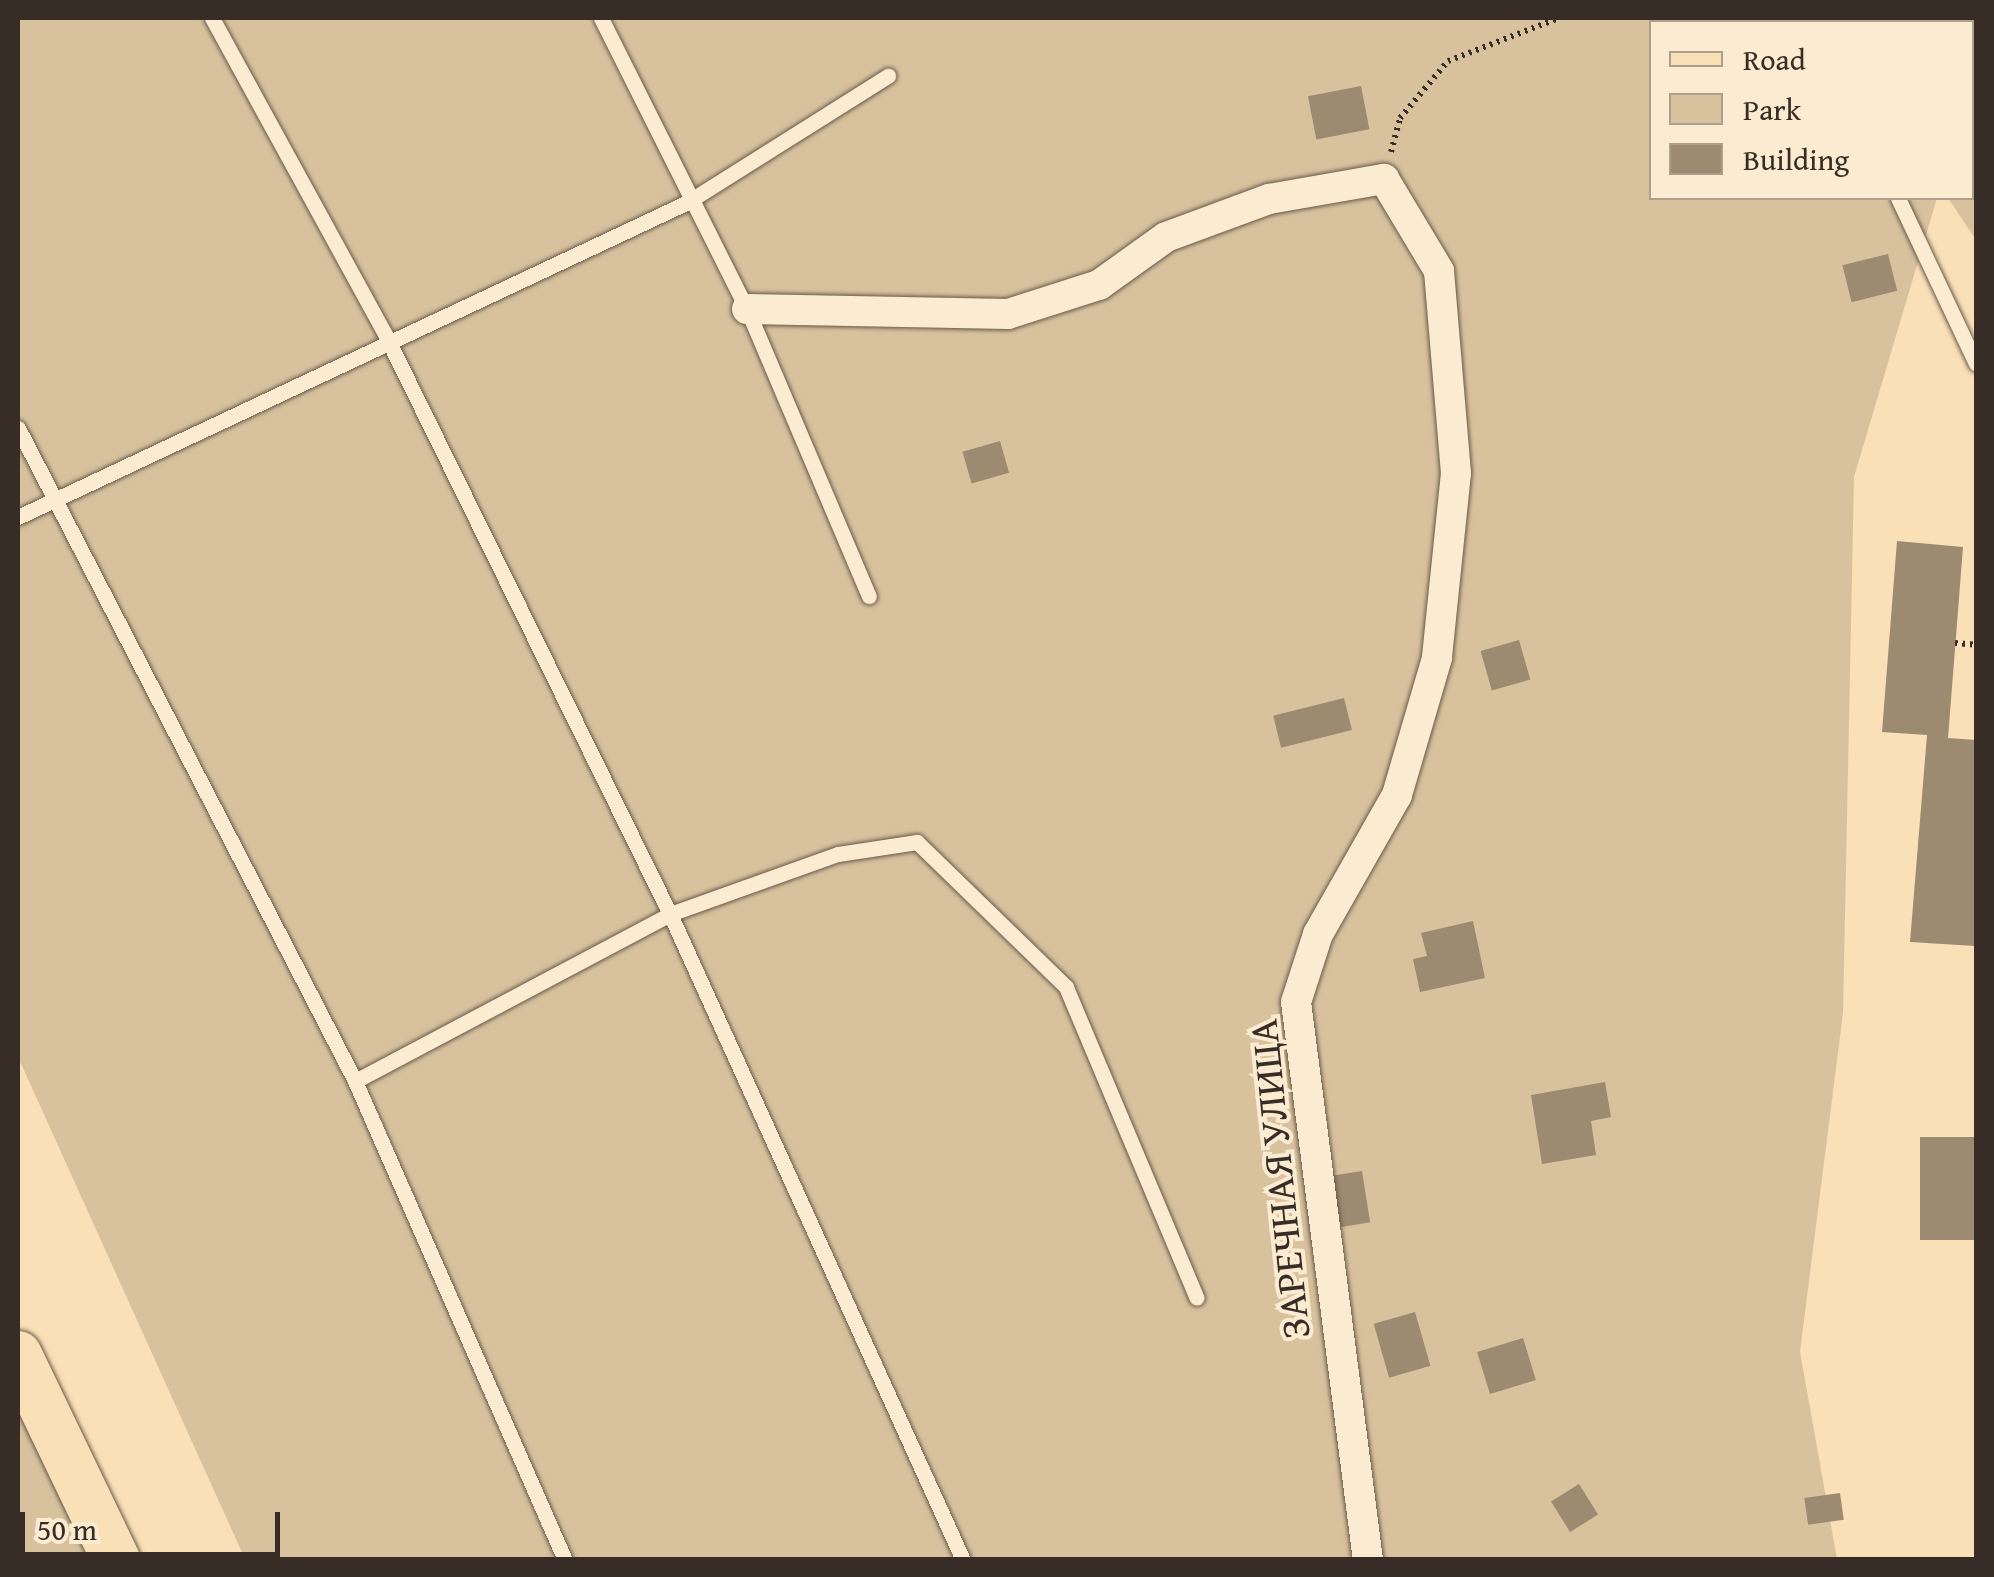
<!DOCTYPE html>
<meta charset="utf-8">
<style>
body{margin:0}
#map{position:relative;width:1994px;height:1577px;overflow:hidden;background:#f9e0b6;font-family:"Gentium Book Plus",serif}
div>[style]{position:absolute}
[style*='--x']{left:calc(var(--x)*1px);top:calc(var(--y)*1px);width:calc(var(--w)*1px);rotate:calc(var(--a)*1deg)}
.green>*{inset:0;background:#d8c29e}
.building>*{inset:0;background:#9c8a71;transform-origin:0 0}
.path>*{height:6px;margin-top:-3px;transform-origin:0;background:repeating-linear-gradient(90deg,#382d26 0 2.5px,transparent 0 7.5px)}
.roads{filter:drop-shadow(0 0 2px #685a4a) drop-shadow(0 0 2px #685a4a)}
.service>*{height:15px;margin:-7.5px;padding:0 7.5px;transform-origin:7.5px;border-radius:7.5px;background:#fbebd0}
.minor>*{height:30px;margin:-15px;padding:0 15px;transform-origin:15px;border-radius:15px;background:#fbebd0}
.primary>*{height:48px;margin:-24px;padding:0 24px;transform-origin:24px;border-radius:24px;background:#f9e0b6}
span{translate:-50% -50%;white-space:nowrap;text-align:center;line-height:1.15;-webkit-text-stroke:8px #fbebd0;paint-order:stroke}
.street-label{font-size:40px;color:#382d26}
.frame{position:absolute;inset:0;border:20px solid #382d26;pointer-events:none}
.legend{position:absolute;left:1649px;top:20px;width:325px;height:180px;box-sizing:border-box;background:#fbebd0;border:2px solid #ad9f8c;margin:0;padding:12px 18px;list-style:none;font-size:30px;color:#382d26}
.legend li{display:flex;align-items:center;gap:20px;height:50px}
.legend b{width:50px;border:2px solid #ad9f8c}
.scale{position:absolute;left:20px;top:1512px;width:260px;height:45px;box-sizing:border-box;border:5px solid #382d26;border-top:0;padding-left:12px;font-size:30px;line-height:35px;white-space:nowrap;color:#382d26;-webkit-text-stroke:8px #fbebd0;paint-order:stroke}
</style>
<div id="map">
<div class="green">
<div style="clip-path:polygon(18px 18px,1976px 18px,1976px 240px,1948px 198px,1972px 198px,1972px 22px,1652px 22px,1652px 198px,1937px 198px,1854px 477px,1843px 1013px,1800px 1352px,1837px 1559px,245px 1559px,18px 1057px)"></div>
<div style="clip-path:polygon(18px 1409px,90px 1559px,18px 1559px)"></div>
</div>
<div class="building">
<div style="left:1361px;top:86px;width:44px;height:54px;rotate:79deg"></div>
<div style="left:1888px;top:254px;width:38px;height:47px;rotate:76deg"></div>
<div style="left:1000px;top:441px;width:33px;height:39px;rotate:74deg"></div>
<div style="clip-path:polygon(1897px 541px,1963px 547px,1948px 738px,1976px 740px,1975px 946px,1910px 942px,1927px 735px,1882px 732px)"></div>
<div style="left:1519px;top:640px;width:41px;height:40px;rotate:74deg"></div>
<div style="left:1344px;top:698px;width:33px;height:73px;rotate:76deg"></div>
<div style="clip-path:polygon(1473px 921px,1485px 978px,1420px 992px,1413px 959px,1427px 956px,1421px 933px)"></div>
<div style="clip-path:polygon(1605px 1082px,1611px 1117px,1591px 1121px,1596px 1155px,1542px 1164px,1531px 1095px)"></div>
<div style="left:1976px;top:1137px;width:103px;height:56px;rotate:90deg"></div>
<div style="left:1362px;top:1171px;width:52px;height:37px;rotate:81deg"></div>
<div style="left:1415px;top:1312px;width:56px;height:43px;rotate:74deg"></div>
<div style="left:1523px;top:1338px;width:44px;height:48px;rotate:73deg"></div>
<div style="left:1579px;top:1484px;width:36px;height:33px;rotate:58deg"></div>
<div style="left:1840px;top:1493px;width:27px;height:36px;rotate:82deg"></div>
</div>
<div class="path">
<div style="--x:1391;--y:152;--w:35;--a:-75"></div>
<div style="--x:1400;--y:118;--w:75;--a:-49.9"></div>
<div style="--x:1448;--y:61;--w:119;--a:-21.2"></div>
<div style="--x:1955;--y:643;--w:21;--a:5"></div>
</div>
<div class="roads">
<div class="service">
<div style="--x:212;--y:18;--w:367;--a:61.3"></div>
<div style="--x:388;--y:340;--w:640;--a:63.84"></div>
<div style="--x:670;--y:914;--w:709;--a:65.6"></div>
<div style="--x:601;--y:18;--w:326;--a:63.4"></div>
<div style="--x:747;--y:309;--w:312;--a:67"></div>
<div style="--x:1763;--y:18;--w:6;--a:45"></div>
<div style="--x:1898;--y:198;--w:183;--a:64.8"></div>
<div style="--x:18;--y:428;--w:735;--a:62.7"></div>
<div style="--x:355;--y:1081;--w:523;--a:66.33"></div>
<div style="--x:18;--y:517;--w:738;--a:-25.18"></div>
<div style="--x:686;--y:203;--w:239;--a:-32.2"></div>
<div style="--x:355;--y:1081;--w:357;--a:-27.9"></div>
<div style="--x:670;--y:914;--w:178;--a:-19.7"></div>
<div style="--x:838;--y:854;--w:80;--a:-8.6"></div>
<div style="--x:917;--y:842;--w:208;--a:44.2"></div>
<div style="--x:1066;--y:987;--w:337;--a:67.2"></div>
</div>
<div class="minor">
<div style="--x:747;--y:309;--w:261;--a:1.1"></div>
<div style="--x:1008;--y:314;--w:96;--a:-17.7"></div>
<div style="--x:1099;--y:285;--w:82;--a:-35.6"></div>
<div style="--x:1166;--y:237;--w:110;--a:-20.3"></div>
<div style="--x:1269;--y:199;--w:117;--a:-9.9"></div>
<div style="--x:1384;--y:179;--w:107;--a:59.1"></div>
<div style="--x:1439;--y:271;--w:203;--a:85.2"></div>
<div style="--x:1456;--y:473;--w:186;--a:95.9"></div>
<div style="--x:1437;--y:658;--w:143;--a:106.3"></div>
<div style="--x:1397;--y:795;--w:160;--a:119.6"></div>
<div style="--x:1318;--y:934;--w:71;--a:107.9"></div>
<div style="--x:1296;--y:1002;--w:563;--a:82.65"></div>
</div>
<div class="primary">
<div style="--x:18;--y:1355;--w:227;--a:64.4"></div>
</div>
</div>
<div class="street-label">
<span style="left:1279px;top:1179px;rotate:-96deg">ЗАРЕЧНАЯ УЛИЦА</span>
</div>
<div class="frame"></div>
<ul class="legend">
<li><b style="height:12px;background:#f9e0b6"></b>Road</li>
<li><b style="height:28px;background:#d8c29e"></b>Park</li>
<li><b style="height:28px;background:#9c8a71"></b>Building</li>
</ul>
<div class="scale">50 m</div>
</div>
